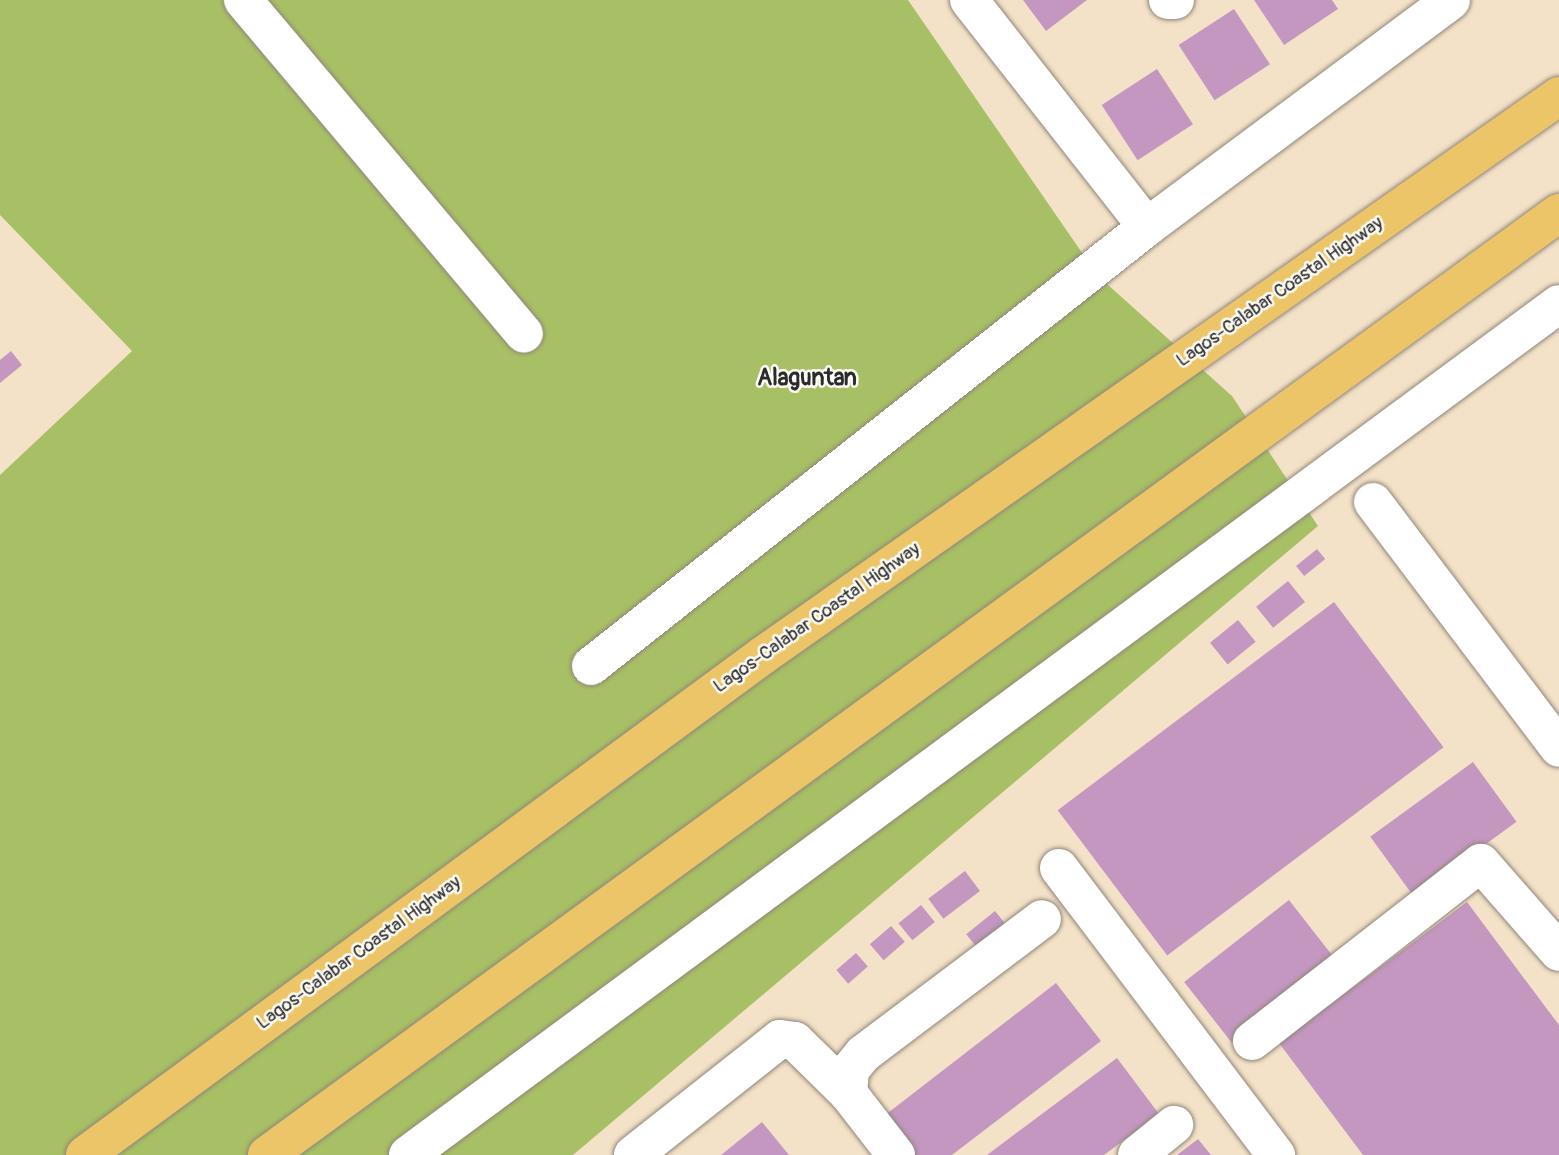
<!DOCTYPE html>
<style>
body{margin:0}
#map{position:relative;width:1559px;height:1155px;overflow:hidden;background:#f4e2c8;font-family:Pangolin,sans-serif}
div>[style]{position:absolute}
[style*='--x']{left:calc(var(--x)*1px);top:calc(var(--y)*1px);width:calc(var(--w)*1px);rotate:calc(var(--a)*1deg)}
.green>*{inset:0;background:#a8c065}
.building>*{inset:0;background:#c497c1;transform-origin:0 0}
.roads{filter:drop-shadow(0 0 2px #90867a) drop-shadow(0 0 2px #90867a)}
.minor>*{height:38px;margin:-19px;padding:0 19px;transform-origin:19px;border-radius:19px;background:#fff}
.highway>*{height:38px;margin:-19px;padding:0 19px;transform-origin:19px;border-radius:19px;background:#edc569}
span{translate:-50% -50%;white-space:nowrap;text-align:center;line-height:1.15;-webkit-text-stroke:5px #fdfcf7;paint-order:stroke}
.street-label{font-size:19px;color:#2b2b2b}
.quarter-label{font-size:23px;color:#2b2b2b;font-weight:700}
</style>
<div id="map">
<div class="green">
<div style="clip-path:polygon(0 0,908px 0,1098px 276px,1232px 396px,1318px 526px,573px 1155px,0 1155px,0 475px,132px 351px,0 215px)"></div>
</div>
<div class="building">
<div style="clip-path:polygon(1023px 0,1087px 0,1046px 31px)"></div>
<div style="clip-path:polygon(1254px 0,1332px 0,1338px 9px,1284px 45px)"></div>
<div style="left:1234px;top:9px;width:66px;height:66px;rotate:57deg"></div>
<div style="left:1157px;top:69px;width:66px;height:66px;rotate:57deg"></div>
<div style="clip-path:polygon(11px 351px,22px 365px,0 383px,0 360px)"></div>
<div style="left:1317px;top:549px;width:13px;height:27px;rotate:51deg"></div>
<div style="left:1288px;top:581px;width:27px;height:41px;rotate:51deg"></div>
<div style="left:1334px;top:602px;width:182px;height:346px;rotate:53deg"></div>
<div style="left:1238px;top:620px;width:28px;height:36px;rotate:51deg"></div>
<div style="left:1473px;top:762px;width:74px;height:127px;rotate:54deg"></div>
<div style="left:965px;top:871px;width:25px;height:46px;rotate:53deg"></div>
<div style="left:1289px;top:900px;width:77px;height:133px;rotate:52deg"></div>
<div style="clip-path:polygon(1467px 902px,1559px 1025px,1559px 1155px,1363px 1155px,1279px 1043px)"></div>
<div style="left:921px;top:905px;width:22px;height:29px;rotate:51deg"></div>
<div style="left:995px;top:911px;width:27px;height:37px;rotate:51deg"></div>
<div style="left:891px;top:926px;width:21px;height:28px;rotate:49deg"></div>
<div style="left:856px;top:953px;width:18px;height:26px;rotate:49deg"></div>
<div style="clip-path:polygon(1056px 983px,1101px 1041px,952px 1155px,909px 1155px,880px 1119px)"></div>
<div style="clip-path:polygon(1117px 1058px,1159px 1114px,1104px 1155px,987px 1155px)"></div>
<div style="clip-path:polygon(762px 1122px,789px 1155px,721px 1155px)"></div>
<div style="clip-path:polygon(1198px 1139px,1211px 1155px,1177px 1155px)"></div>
</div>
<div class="roads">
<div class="minor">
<div style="--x:243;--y:0;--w:436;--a:49.9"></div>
<div style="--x:969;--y:0;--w:288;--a:51.9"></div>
<div style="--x:1168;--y:0;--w:7;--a:0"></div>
<div style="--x:1373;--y:502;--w:308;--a:52.9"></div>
<div style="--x:591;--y:666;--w:708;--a:-38.29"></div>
<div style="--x:1147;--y:227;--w:379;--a:-36.7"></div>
<div style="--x:1059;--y:868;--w:360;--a:52.9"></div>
<div style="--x:1252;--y:1041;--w:290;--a:-37.9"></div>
<div style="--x:1481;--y:863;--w:118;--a:48.8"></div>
<div style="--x:408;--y:1155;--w:1431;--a:-36.48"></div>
<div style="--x:633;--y:1155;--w:187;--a:-38.3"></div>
<div style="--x:780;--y:1039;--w:15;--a:8"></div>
<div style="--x:795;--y:1041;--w:74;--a:44.5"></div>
<div style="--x:896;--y:1155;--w:78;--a:-127.7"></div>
<div style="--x:848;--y:1093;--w:23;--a:-85"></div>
<div style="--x:850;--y:1070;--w:21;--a:-51"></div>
<div style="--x:863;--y:1054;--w:224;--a:-37"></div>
<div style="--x:1137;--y:1155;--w:48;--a:-39"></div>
</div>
<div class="highway">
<div style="--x:85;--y:1155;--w:841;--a:-36.39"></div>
<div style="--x:762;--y:656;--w:974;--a:-35.09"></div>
<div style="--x:267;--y:1155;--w:1599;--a:-36.1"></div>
</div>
</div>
<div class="street-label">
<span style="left:1280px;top:292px;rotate:-35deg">Lagos-Calabar Coastal Highway</span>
<span style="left:817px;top:618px;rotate:-35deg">Lagos-Calabar Coastal Highway</span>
<span style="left:359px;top:953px;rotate:-36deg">Lagos-Calabar Coastal Highway</span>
</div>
<div class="quarter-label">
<span style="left:807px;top:378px">Alaguntan</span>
</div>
</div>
